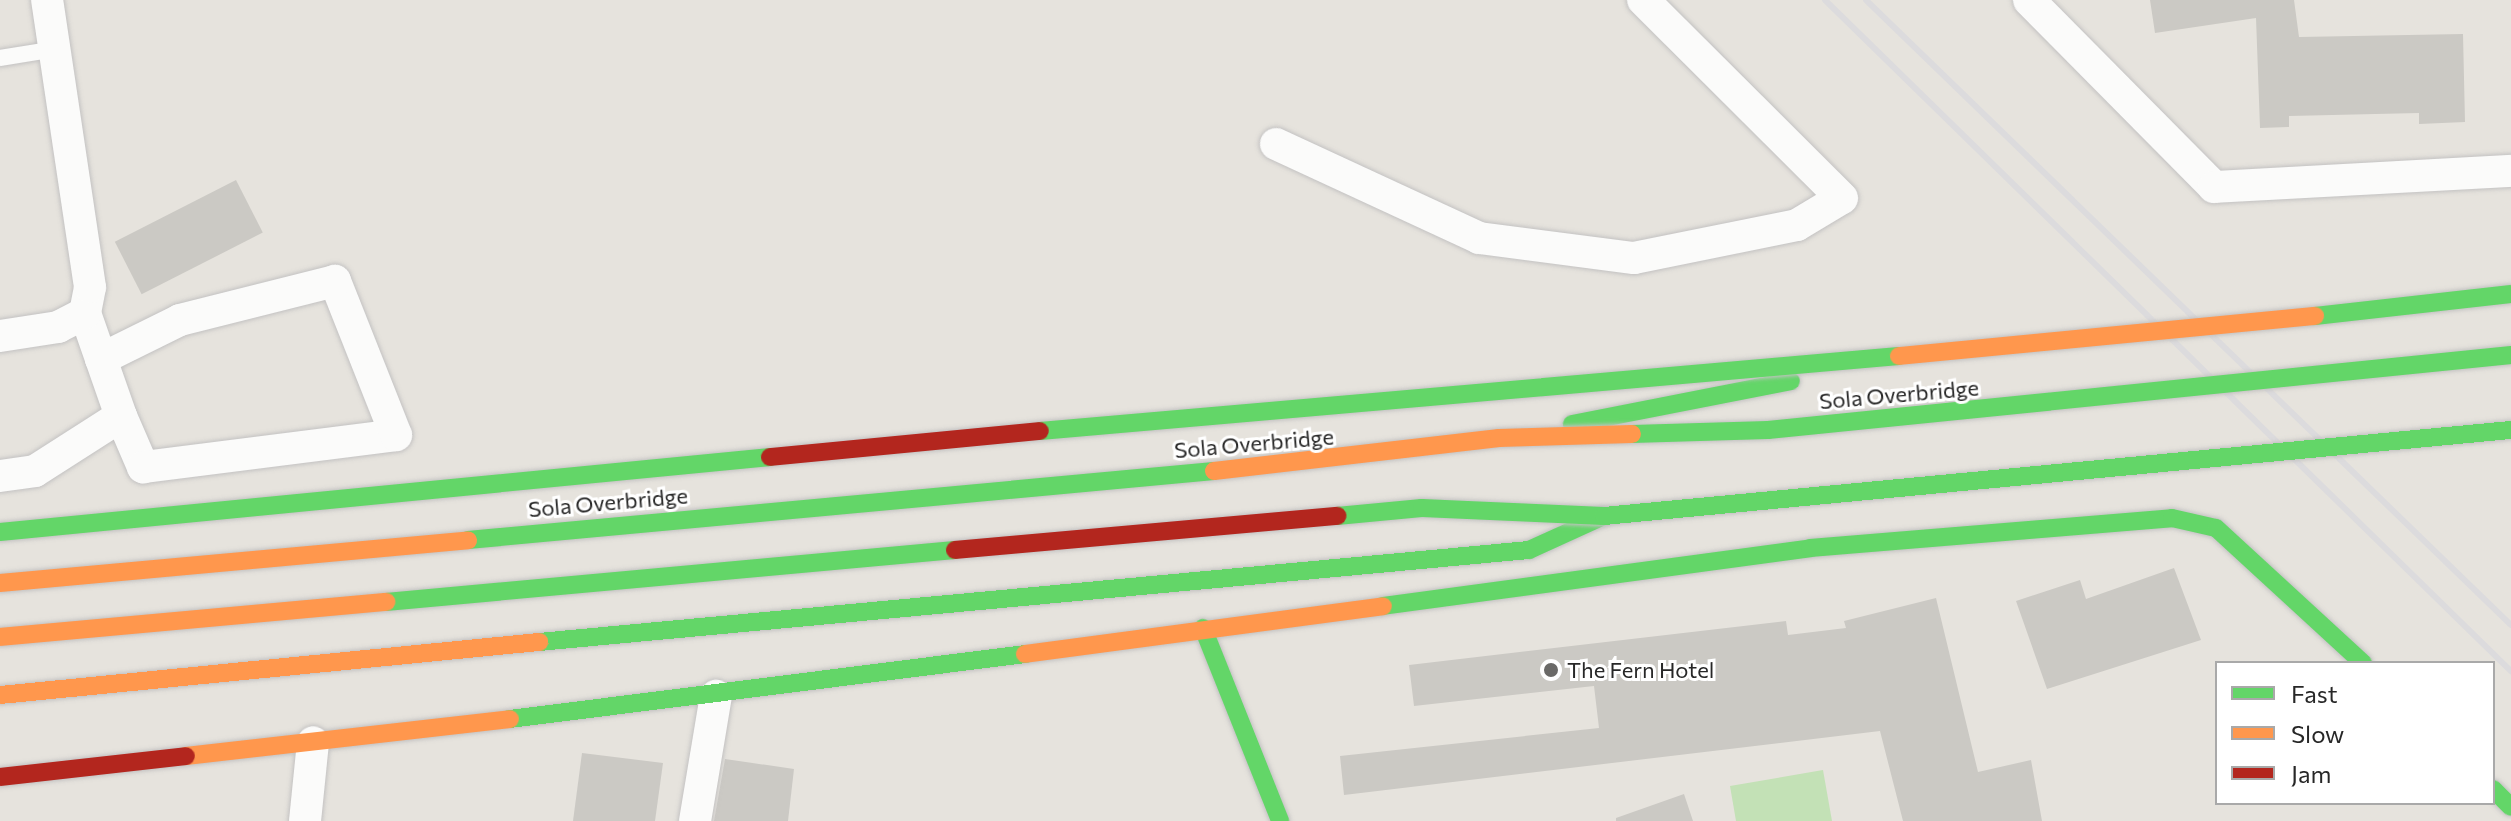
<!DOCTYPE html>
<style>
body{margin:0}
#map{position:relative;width:2511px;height:821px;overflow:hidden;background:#e6e3dd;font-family:Commissioner,sans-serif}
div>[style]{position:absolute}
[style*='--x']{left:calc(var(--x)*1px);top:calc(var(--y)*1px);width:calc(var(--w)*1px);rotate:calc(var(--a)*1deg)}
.green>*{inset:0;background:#c3e1b6}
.building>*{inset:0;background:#cbc9c4;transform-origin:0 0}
.roads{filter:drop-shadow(0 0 2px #c3c2c2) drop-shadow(0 0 2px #c3c2c2)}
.lane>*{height:16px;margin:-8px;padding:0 8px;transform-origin:8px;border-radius:8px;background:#fbfbfa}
.street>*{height:32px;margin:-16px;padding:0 16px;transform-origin:16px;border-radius:16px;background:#fbfbfa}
.fast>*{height:18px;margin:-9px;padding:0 9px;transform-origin:9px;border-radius:9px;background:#63d668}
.slow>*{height:18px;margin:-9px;padding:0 9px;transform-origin:9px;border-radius:9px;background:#ff974d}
.jam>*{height:18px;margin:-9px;padding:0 9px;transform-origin:9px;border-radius:9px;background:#b3261e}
.rail>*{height:6px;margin:-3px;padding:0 3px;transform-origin:3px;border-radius:3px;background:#dcdbdd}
.bridges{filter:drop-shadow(0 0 2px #c3c2c2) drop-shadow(0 0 2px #c3c2c2)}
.fast-bridge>*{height:18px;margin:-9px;padding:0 9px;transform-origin:9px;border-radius:9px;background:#63d668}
.slow-bridge>*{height:18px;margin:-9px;padding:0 9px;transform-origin:9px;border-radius:9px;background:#ff974d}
.jam-bridge>*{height:18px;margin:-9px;padding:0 9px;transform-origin:9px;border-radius:9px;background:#b3261e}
.dots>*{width:22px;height:22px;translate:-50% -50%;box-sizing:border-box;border:4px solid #fff;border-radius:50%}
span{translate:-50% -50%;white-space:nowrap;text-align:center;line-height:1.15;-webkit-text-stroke:6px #fff;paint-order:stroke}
.street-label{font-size:22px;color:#272727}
.poi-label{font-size:22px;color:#272727}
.left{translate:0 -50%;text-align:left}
.legend{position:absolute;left:2215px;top:661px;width:280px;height:144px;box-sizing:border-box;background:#fff;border:2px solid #a9a9a9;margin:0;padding:10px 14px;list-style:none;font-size:24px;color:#272727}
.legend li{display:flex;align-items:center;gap:16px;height:40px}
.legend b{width:40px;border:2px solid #a9a9a9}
</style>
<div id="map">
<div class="green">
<div style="clip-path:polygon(1823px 770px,1832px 821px,1736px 821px,1730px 786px)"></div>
</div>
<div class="building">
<div style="clip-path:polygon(2150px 0,2294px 0,2299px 37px,2463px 34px,2465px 122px,2419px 124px,2419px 113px,2289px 116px,2289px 127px,2260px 128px,2256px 18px,2155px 33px)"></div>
<div style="left:236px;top:180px;width:59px;height:136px;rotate:63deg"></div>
<div style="clip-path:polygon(2174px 568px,2201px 640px,2047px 689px,2016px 601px,2080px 580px,2086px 599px)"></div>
<div style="clip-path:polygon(1936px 598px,1978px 772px,2031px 760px,2042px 821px,1903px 821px,1880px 731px,1344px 795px,1340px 756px,1599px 728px,1594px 686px,1414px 706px,1409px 665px,1786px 621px,1788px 635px,1846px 628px,1844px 621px)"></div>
<div style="clip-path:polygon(582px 753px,663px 763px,655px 821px,573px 821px)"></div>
<div style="clip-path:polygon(725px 759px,794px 769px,788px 821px,714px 821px)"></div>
<div style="clip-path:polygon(1684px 794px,1693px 821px,1616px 821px,1616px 818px)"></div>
</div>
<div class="roads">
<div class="lane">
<div style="--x:0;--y:58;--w:57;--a:-9.1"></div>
</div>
<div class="street">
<div style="--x:2029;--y:0;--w:263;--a:45.3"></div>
<div style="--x:2214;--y:187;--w:297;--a:-3.1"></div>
<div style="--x:1276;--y:144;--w:224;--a:24.8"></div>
<div style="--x:1479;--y:238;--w:156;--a:7.4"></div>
<div style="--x:1634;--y:258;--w:166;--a:-11.4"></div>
<div style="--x:1797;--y:225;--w:52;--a:-31"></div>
<div style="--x:1842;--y:198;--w:281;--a:-135.1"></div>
<div style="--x:85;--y:313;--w:49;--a:70.8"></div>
<div style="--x:101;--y:359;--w:60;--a:70.7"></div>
<div style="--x:121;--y:416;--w:56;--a:66.7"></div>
<div style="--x:143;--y:467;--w:255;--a:-7.2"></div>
<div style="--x:396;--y:435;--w:166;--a:-111.6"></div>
<div style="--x:335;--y:281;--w:160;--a:165.9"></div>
<div style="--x:180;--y:320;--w:88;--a:153.7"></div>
<div style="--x:0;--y:336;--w:59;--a:-8.8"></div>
<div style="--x:58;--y:327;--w:30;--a:-27"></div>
<div style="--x:85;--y:313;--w:26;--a:-79"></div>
<div style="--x:90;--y:287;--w:290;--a:-98.5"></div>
<div style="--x:0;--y:476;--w:35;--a:-8"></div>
<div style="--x:35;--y:471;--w:102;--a:-32.6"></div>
<div style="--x:305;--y:821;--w:79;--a:-84.2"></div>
<div style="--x:695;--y:821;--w:127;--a:-80.5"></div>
</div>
<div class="fast">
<div style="--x:1572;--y:424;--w:223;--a:-11.1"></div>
<div style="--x:1383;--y:606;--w:431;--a:-7.7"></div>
<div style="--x:1810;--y:548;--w:363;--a:-4.7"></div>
<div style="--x:2172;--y:518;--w:45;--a:12.8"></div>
<div style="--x:2216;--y:528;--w:200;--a:42.6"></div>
<div style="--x:1203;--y:628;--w:208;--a:68.2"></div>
<div style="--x:539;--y:642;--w:994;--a:-5.31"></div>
<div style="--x:1529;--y:550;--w:82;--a:-24.4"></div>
<div style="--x:510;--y:719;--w:519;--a:-7.19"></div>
<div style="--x:2493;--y:789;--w:25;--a:45"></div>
</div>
<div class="slow">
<div style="--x:1025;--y:654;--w:361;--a:-7.6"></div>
<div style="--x:0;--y:695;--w:542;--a:-5.62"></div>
<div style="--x:186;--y:756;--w:326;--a:-6.5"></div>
</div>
<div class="jam">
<div style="--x:0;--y:777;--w:187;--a:-6.4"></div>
</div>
</div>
<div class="rail">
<div style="--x:1825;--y:0;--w:960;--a:44.37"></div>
<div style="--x:1866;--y:0;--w:898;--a:44.1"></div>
</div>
<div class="bridges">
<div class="fast-bridge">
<div style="--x:2315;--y:316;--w:197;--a:-6.4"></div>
<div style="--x:1040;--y:431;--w:862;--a:-4.99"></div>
<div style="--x:1632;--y:434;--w:136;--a:-1.7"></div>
<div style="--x:1768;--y:430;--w:747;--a:-5.76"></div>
<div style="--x:1337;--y:516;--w:85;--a:-5.4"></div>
<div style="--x:1422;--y:508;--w:182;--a:2.5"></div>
<div style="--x:1604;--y:516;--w:911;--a:-5.42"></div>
<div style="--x:0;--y:532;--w:774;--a:-5.56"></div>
<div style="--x:468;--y:540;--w:749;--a:-5.28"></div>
<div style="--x:386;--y:602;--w:571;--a:-5.22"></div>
</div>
<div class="slow-bridge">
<div style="--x:1899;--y:356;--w:418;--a:-5.5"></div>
<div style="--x:1214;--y:471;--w:287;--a:-6.6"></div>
<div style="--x:1499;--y:438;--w:133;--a:-1.7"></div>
<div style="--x:0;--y:583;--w:470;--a:-5.2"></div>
<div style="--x:0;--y:637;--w:388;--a:-5.2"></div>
</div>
<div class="jam-bridge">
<div style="--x:770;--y:457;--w:271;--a:-5.5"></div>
<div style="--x:955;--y:550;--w:384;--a:-5.1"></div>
</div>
</div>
<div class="dots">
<div style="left:1551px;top:670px;background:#6a6967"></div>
</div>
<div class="street-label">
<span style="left:1899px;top:394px;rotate:-5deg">Sola Overbridge</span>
<span style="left:1254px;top:443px;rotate:-5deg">Sola Overbridge</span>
<span style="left:608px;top:502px;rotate:-5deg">Sola Overbridge</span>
</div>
<div class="poi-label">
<span class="left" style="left:1567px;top:670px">The Fern Hotel</span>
</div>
<ul class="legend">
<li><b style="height:10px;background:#63d668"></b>Fast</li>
<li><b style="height:10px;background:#ff974d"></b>Slow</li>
<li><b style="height:10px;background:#b3261e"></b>Jam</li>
</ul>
</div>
